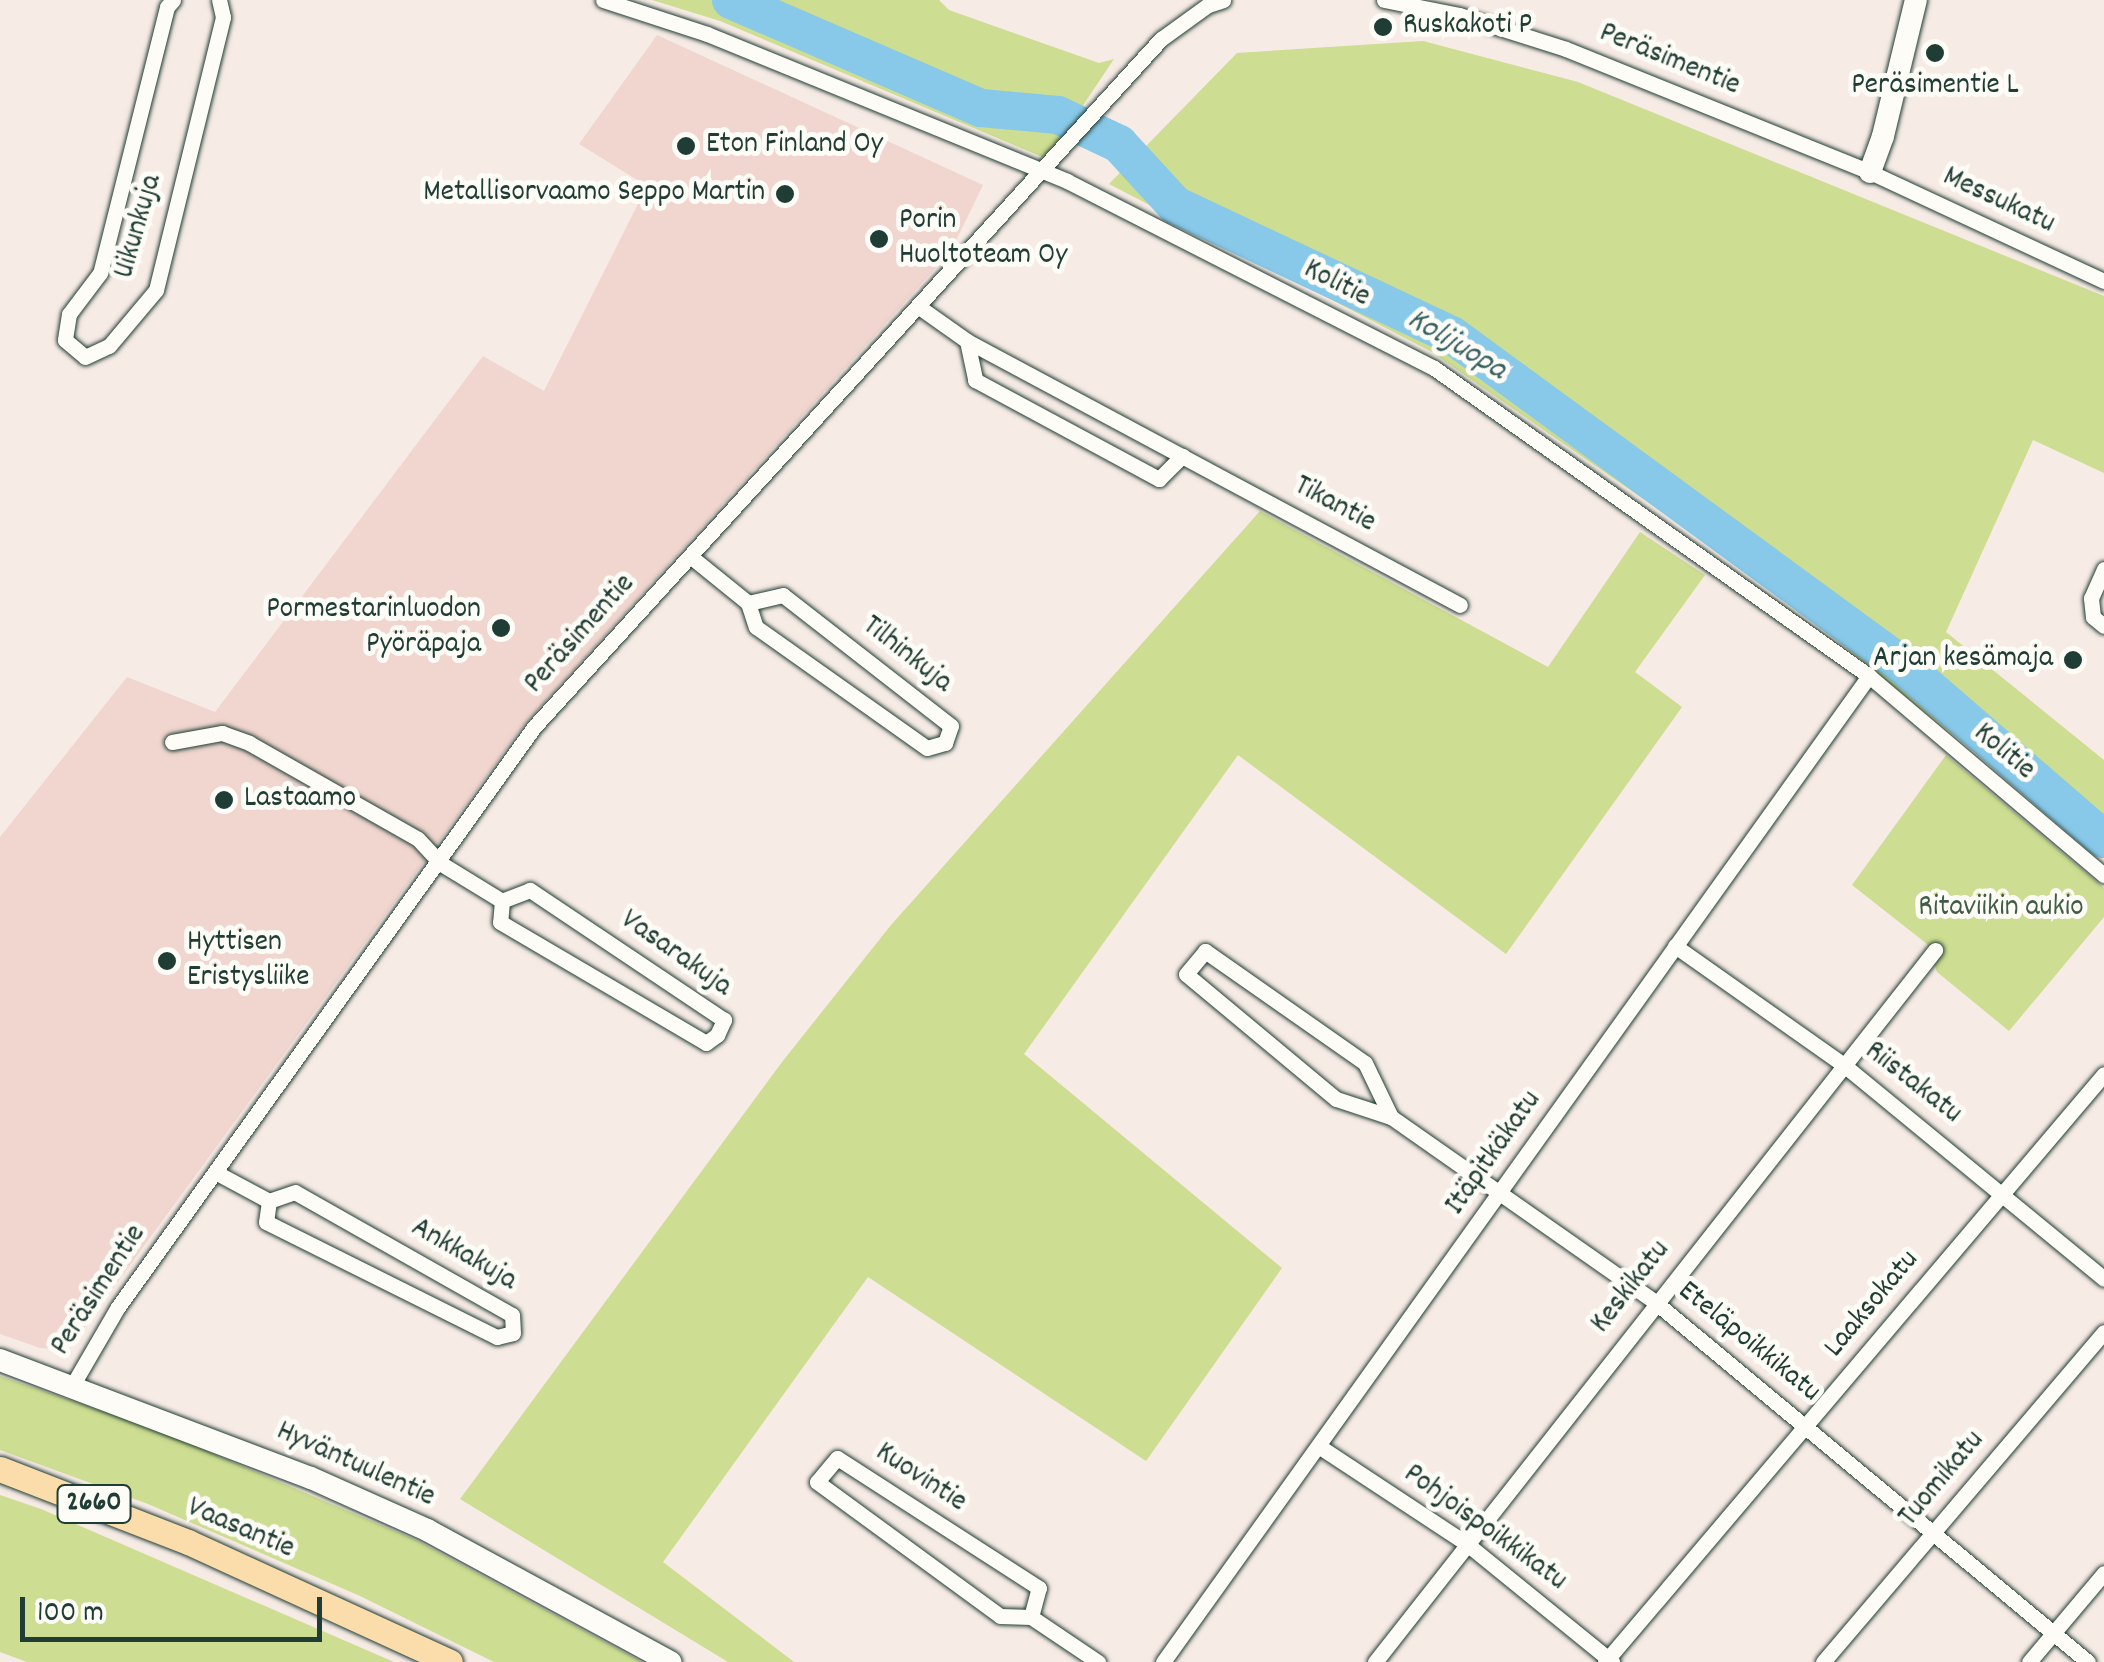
<!DOCTYPE html>
<meta charset="utf-8">
<style>
body{margin:0}
#map{position:relative;width:2104px;height:1662px;overflow:hidden;background:#f7ebe5;font-family:Dekko,sans-serif}
div>[style]{position:absolute}
[style*='--x']{left:calc(var(--x)*1px);top:calc(var(--y)*1px);width:calc(var(--w)*1px);rotate:calc(var(--a)*1deg)}
.built>*{inset:0;background:#f0d6cf}
.green>*{inset:0;background:#cddd91}
.river>*{height:38px;margin:-19px;padding:0 19px;transform-origin:19px;border-radius:19px;background:#88c8e9}
.roads{filter:drop-shadow(0 0 2px #1f3d34) drop-shadow(0 0 2px #1f3d34)}
.street>*{height:15px;margin:-7.5px;padding:0 7.5px;transform-origin:7.5px;border-radius:7.5px;background:#fdfcf7}
.secondary>*{height:22px;margin:-11px;padding:0 11px;transform-origin:11px;border-radius:11px;background:#fdfcf7}
.primary>*{height:25px;margin:-12.5px;padding:0 12.5px;transform-origin:12.5px;border-radius:12.5px;background:#fbddab}
.dots>*{width:28px;height:28px;translate:-50% -50%;box-sizing:border-box;border:5px solid #fdfcf7;border-radius:50%}
span{translate:-50% -50%;white-space:nowrap;text-align:center;line-height:1.15;-webkit-text-stroke:10px #fdfcf7;paint-order:stroke}
.shield-label span{padding:2px 8px;background:#fdfcf7;border:2px solid;border-radius:8px;-webkit-text-stroke-width:0}
.shield-label{font-size:28px;color:#1f3d34;font-weight:700}
.poi-label{font-size:30px;color:#1f3d34}
.left{translate:0 -50%;text-align:left}
.right{translate:-100% -50%;text-align:right}
.street-label{font-size:30px;color:#1f3d34}
.park-label{font-size:30px;color:#425d47}
.water-label{font-size:32px;color:#396061;font-style:italic}
.scale{position:absolute;left:20px;top:1597px;width:302px;height:45px;box-sizing:border-box;border:5px solid #1f3d34;border-top:0;padding-left:12px;font-size:30px;line-height:35px;white-space:nowrap;color:#1f3d34;-webkit-text-stroke:8px #fdfcf7;paint-order:stroke}
</style>
<div id="map">
<div class="built">
<div style="clip-path:polygon(657px 35px,983px 185px,951px 251px,523px 726px,82px 1331px,72px 1343px,58px 1349px,40px 1348px,0 1334px,0 837px,127px 677px,215px 712px,483px 356px,544px 391px,647px 186px,579px 144px)"></div>
</div>
<div class="green">
<div style="clip-path:polygon(652px 0,939px 0,949px 10px,1099px 63px,1114px 59px,1047px 159px,720px 21px)"></div>
<div style="clip-path:polygon(1423px 41px,1578px 82px,2104px 296px,2104px 473px,2033px 440px,1946px 632px,2104px 760px,2104px 857px,1777px 592px,1430px 351px,1109px 184px,1237px 53px)"></div>
<div style="clip-path:polygon(1260px 511px,1548px 667px,1640px 532px,1705px 575px,1635px 672px,1682px 707px,1506px 954px,1238px 755px,1024px 1054px,1282px 1268px,1146px 1461px,868px 1277px,663px 1562px,794px 1662px,728px 1662px,460px 1499px,782px 1062px,891px 925px)"></div>
<div style="clip-path:polygon(1946px 755px,2104px 888px,2104px 917px,2009px 1031px,1937px 972px,1927px 944px,1852px 885px)"></div>
<div style="clip-path:polygon(0 1376px,160px 1431px,416px 1540px,642px 1662px,494px 1662px,360px 1596px,148px 1504px,0 1450px)"></div>
<div style="clip-path:polygon(0 1495px,41px 1509px,394px 1662px,27px 1662px,0 1652px)"></div>
</div>
<div class="river">
<div style="--x:731;--y:0;--w:272;--a:23.4"></div>
<div style="--x:981;--y:108;--w:77;--a:5.2"></div>
<div style="--x:1058;--y:115;--w:68;--a:25.4"></div>
<div style="--x:1119;--y:144;--w:83;--a:47.4"></div>
<div style="--x:1175;--y:205;--w:307;--a:25.2"></div>
<div style="--x:1453;--y:336;--w:555;--a:36.21"></div>
<div style="--x:1901;--y:664;--w:268;--a:40.8"></div>
</div>
<div class="roads">
<div class="street">
<div style="--x:173;--y:0;--w:9;--a:131"></div>
<div style="--x:167;--y:7;--w:274;--a:104.1"></div>
<div style="--x:100;--y:273;--w:51;--a:127.1"></div>
<div style="--x:69;--y:314;--w:26;--a:99"></div>
<div style="--x:65;--y:340;--w:26;--a:40"></div>
<div style="--x:85;--y:357;--w:26;--a:-25"></div>
<div style="--x:109;--y:346;--w:73;--a:-50"></div>
<div style="--x:156;--y:290;--w:281;--a:-76.2"></div>
<div style="--x:223;--y:17;--w:17;--a:-103"></div>
<div style="--x:603;--y:0;--w:109;--a:18.1"></div>
<div style="--x:707;--y:34;--w:389;--a:22.2"></div>
<div style="--x:1067;--y:181;--w:412;--a:27"></div>
<div style="--x:1434;--y:368;--w:533;--a:35.3"></div>
<div style="--x:1869;--y:676;--w:308;--a:40.3"></div>
<div style="--x:1384;--y:0;--w:76;--a:11.3"></div>
<div style="--x:1459;--y:15;--w:112;--a:17.6"></div>
<div style="--x:1566;--y:49;--w:328;--a:22"></div>
<div style="--x:1870;--y:172;--w:258;--a:25"></div>
<div style="--x:919;--y:307;--w:59;--a:35.3"></div>
<div style="--x:967;--y:341;--w:559;--a:28.17"></div>
<div style="--x:967;--y:341;--w:40;--a:78"></div>
<div style="--x:975;--y:380;--w:209;--a:28.3"></div>
<div style="--x:1159;--y:479;--w:33;--a:-45"></div>
<div style="--x:690;--y:556;--w:75;--a:39"></div>
<div style="--x:748;--y:603;--w:25;--a:72"></div>
<div style="--x:756;--y:627;--w:209;--a:35.3"></div>
<div style="--x:927;--y:748;--w:19;--a:-16"></div>
<div style="--x:945;--y:743;--w:18;--a:-71"></div>
<div style="--x:951;--y:726;--w:213;--a:-142.1"></div>
<div style="--x:783;--y:595;--w:36;--a:167"></div>
<div style="--x:2104;--y:569;--w:32;--a:114"></div>
<div style="--x:2091;--y:598;--w:19;--a:84"></div>
<div style="--x:2093;--y:617;--w:14;--a:39"></div>
<div style="--x:172;--y:742;--w:51;--a:-10.2"></div>
<div style="--x:222;--y:733;--w:29;--a:20"></div>
<div style="--x:249;--y:743;--w:194;--a:29.6"></div>
<div style="--x:418;--y:839;--w:33;--a:47"></div>
<div style="--x:440;--y:863;--w:73;--a:31.5"></div>
<div style="--x:502;--y:901;--w:21;--a:95"></div>
<div style="--x:500;--y:922;--w:239;--a:30.4"></div>
<div style="--x:706;--y:1043;--w:14;--a:-36"></div>
<div style="--x:717;--y:1035;--w:17;--a:-65"></div>
<div style="--x:724;--y:1020;--w:234;--a:-146.2"></div>
<div style="--x:530;--y:890;--w:30;--a:159"></div>
<div style="--x:1675;--y:946;--w:208;--a:35.2"></div>
<div style="--x:1845;--y:1066;--w:335;--a:39.4"></div>
<div style="--x:1391;--y:1117;--w:58;--a:-161.9"></div>
<div style="--x:1336;--y:1099;--w:195;--a:-140.2"></div>
<div style="--x:1186;--y:974;--w:30;--a:-50"></div>
<div style="--x:1205;--y:951;--w:195;--a:35"></div>
<div style="--x:1365;--y:1063;--w:60;--a:64.3"></div>
<div style="--x:1391;--y:1117;--w:322;--a:35"></div>
<div style="--x:1655;--y:1302;--w:563;--a:39.74"></div>
<div style="--x:215;--y:1172;--w:61;--a:28.2"></div>
<div style="--x:269;--y:1201;--w:21;--a:98"></div>
<div style="--x:266;--y:1222;--w:258;--a:26.5"></div>
<div style="--x:497;--y:1337;--w:16;--a:-14"></div>
<div style="--x:513;--y:1333;--w:18;--a:-93"></div>
<div style="--x:512;--y:1315;--w:249;--a:-150.5"></div>
<div style="--x:295;--y:1192;--w:28;--a:161"></div>
<div style="--x:72;--y:1386;--w:91;--a:-59.8"></div>
<div style="--x:118;--y:1307;--w:714;--a:-54.35"></div>
<div style="--x:534;--y:727;--w:931;--a:-47.66"></div>
<div style="--x:1161;--y:39;--w:58;--a:-35.9"></div>
<div style="--x:1208;--y:5;--w:16;--a:-18"></div>
<div style="--x:1320;--y:1447;--w:176;--a:33.4"></div>
<div style="--x:1467;--y:1544;--w:187;--a:39.1"></div>
<div style="--x:1031;--y:1617;--w:30;--a:-75"></div>
<div style="--x:1039;--y:1588;--w:240;--a:-147.2"></div>
<div style="--x:837;--y:1458;--w:31;--a:130"></div>
<div style="--x:817;--y:1482;--w:227;--a:36.2"></div>
<div style="--x:1000;--y:1616;--w:31;--a:2"></div>
<div style="--x:1031;--y:1617;--w:81;--a:33.9"></div>
<div style="--x:1163;--y:1662;--w:1213;--a:-54.4"></div>
<div style="--x:1375;--y:1662;--w:906;--a:-51.81"></div>
<div style="--x:1605;--y:1662;--w:771;--a:-49.68"></div>
<div style="--x:1823;--y:1662;--w:433;--a:-49.6"></div>
<div style="--x:2029;--y:1662;--w:116;--a:-49.9"></div>
</div>
<div class="secondary">
<div style="--x:1870;--y:172;--w:38;--a:-70"></div>
<div style="--x:1883;--y:136;--w:140;--a:-76.4"></div>
<div style="--x:0;--y:1360;--w:333;--a:20.8"></div>
<div style="--x:311;--y:1478;--w:127;--a:24.1"></div>
<div style="--x:427;--y:1530;--w:277;--a:28.5"></div>
</div>
<div class="primary">
<div style="--x:0;--y:1469;--w:202;--a:21.2"></div>
<div style="--x:188;--y:1542;--w:288;--a:24.6"></div>
</div>
</div>
<div class="dots">
<div style="left:1383px;top:27px;background:#1f3d34"></div>
<div style="left:1935px;top:53px;background:#1f3d34"></div>
<div style="left:686px;top:146px;background:#1f3d34"></div>
<div style="left:785px;top:194px;background:#1f3d34"></div>
<div style="left:879px;top:239px;background:#1f3d34"></div>
<div style="left:501px;top:628px;background:#1f3d34"></div>
<div style="left:2073px;top:660px;background:#1f3d34"></div>
<div style="left:224px;top:800px;background:#1f3d34"></div>
<div style="left:167px;top:961px;background:#1f3d34"></div>
</div>
<div class="shield-label">
<span style="left:94px;top:1504px">2660</span>
</div>
<div class="poi-label">
<span class="left" style="left:1403px;top:27px">Ruskakoti P</span>
<span style="left:1935px;top:87px">Peräsimentie L</span>
<span class="left" style="left:706px;top:146px">Eton Finland Oy</span>
<span class="right" style="left:765px;top:194px">Metallisorvaamo Seppo Martin</span>
<span class="left" style="left:899px;top:239px">Porin<br>Huoltoteam Oy</span>
<span class="right" style="left:481px;top:628px">Pormestarinluodon<br>Pyöräpaja</span>
<span class="right" style="left:2053px;top:660px">Arjan kesämaja</span>
<span class="left" style="left:244px;top:800px">Lastaamo</span>
<span class="left" style="left:187px;top:961px">Hyttisen<br>Eristysliike</span>
</div>
<div class="street-label">
<span style="left:1669px;top:61px;rotate:22deg">Peräsimentie</span>
<span style="left:1998px;top:202px;rotate:25deg">Messukatu</span>
<span style="left:140px;top:227px;rotate:-74deg">Uikunkuja</span>
<span style="left:1336px;top:285px;rotate:27deg">Kolitie</span>
<span style="left:1334px;top:506px;rotate:28deg">Tikantie</span>
<span style="left:581px;top:635px;rotate:-48deg">Peräsimentie</span>
<span style="left:906px;top:656px;rotate:38deg">Tilhinkuja</span>
<span style="left:2003px;top:753px;rotate:40deg">Kolitie</span>
<span style="left:675px;top:955px;rotate:35deg">Vasarakuja</span>
<span style="left:1912px;top:1084px;rotate:38deg">Riistakatu</span>
<span style="left:1495px;top:1154px;rotate:-55deg">Itäpitkäkatu</span>
<span style="left:463px;top:1256px;rotate:30deg">Ankkakuja</span>
<span style="left:1632px;top:1288px;rotate:-52deg">Keskikatu</span>
<span style="left:100px;top:1291px;rotate:-57deg">Peräsimentie</span>
<span style="left:1873px;top:1305px;rotate:-50deg">Laaksokatu</span>
<span style="left:1748px;top:1343px;rotate:39deg">Eteläpoikkikatu</span>
<span style="left:355px;top:1466px;rotate:24deg">Hyväntuulentie</span>
<span style="left:920px;top:1479px;rotate:33deg">Kuovintie</span>
<span style="left:1943px;top:1480px;rotate:-50deg">Tuomikatu</span>
<span style="left:1484px;top:1529px;rotate:36deg">Pohjoispoikkikatu</span>
<span style="left:240px;top:1530px;rotate:23deg">Vaasantie</span>
</div>
<div class="park-label">
<span style="left:2001px;top:909px">Ritaviikin aukio</span>
</div>
<div class="water-label">
<span style="left:1456px;top:346px;rotate:31deg">Kolijuopa</span>
</div>
<div class="scale">100 m</div>
</div>
